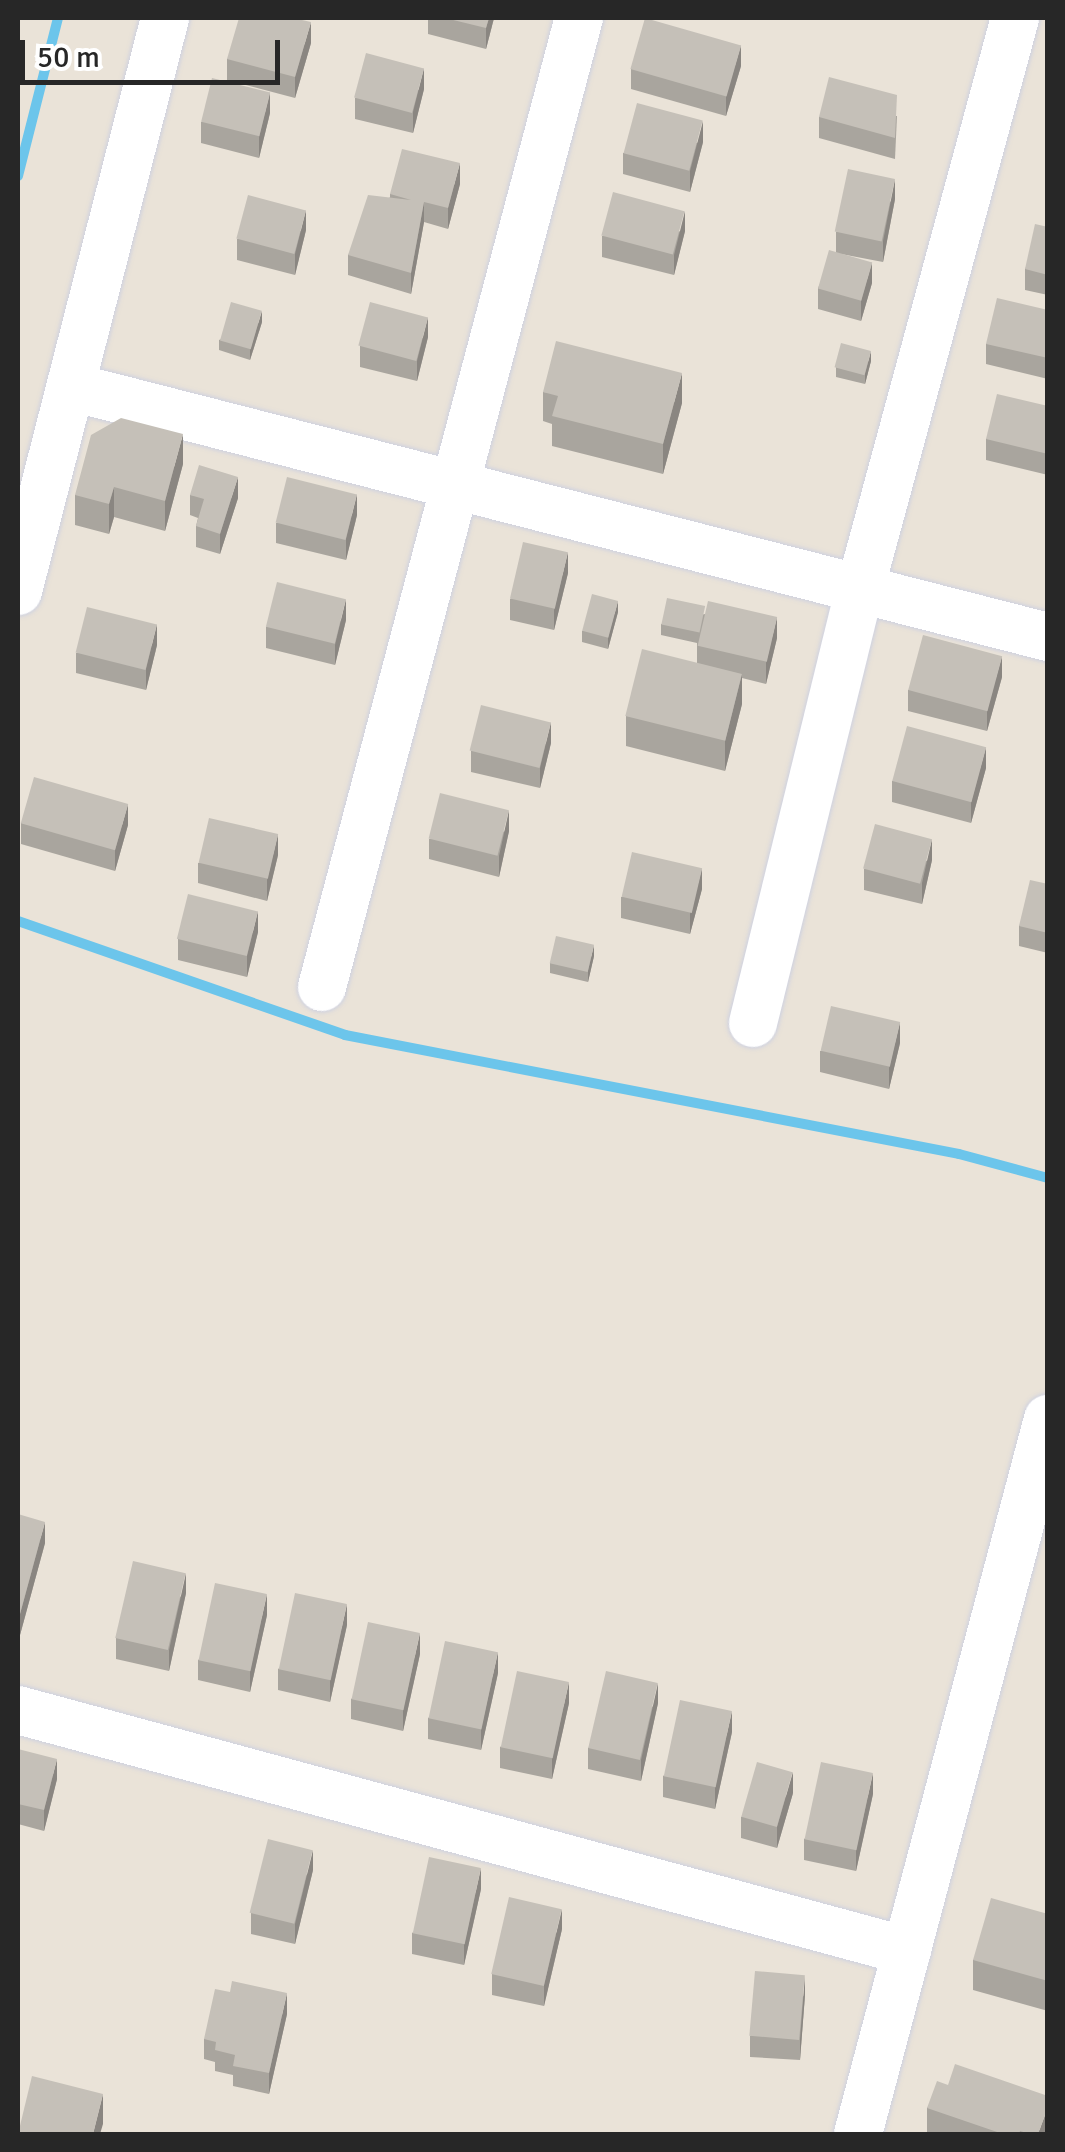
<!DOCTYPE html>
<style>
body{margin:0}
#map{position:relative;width:1065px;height:2152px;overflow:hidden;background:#eae3d8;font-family:Signika,sans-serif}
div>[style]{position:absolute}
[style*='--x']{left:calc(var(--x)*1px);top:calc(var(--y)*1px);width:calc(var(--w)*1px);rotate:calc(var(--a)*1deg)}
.stream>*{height:10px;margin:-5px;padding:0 5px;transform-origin:5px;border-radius:5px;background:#6cc5eb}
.roads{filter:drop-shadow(0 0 2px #ced1e0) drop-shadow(0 0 2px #ced1e0)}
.minor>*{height:48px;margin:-24px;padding:0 24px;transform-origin:24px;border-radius:24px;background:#fff}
.wall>*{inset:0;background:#a9a59e}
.shaded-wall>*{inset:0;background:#8a8681}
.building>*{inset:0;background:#c5c0b8;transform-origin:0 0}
span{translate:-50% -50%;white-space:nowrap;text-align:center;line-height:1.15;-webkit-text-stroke:10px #fff;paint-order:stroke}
.frame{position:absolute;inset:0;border:20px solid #272727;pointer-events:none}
.scale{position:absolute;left:20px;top:40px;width:260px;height:45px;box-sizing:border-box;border:5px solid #272727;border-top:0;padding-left:12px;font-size:30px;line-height:35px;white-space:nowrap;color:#272727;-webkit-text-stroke:8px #fff;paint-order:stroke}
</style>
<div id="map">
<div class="stream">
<div style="--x:18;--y:176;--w:163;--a:-75.8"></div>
<div style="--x:18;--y:921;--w:346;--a:19.2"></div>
<div style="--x:345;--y:1035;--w:625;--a:10.97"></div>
<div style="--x:959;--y:1154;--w:92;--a:15.1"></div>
</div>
<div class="roads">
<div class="minor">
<div style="--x:72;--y:387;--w:1008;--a:14.37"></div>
<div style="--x:18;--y:591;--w:592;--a:-75.61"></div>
<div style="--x:322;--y:987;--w:1003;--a:-75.15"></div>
<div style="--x:753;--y:1023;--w:447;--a:-76.2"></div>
<div style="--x:860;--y:589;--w:592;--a:-74.81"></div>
<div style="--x:18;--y:1710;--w:921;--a:15.17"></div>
<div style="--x:858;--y:2134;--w:740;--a:-75.12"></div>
</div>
</div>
<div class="wall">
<div style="clip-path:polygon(428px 18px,494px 18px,486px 49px,428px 34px)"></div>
<div style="clip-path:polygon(311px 43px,295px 98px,227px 80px,227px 59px)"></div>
<div style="clip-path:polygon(741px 66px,726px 116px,631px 89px,631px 69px)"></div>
<div style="clip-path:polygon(424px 89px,413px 133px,355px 119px,355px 98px)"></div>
<div style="clip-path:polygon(270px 113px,259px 158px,201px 143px,201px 122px)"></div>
<div style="clip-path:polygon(897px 116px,895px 159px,819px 138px,819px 117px)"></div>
<div style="clip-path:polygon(703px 142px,690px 192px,623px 174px,623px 153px)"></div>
<div style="clip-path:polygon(460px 184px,448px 229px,424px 222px,411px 294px,348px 275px,348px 255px,390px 197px,390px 194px)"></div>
<div style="clip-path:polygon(895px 199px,883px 262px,841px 254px,872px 283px,861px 321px,818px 309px,818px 288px,836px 252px,836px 232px)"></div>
<div style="clip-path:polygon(1048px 227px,1048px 295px,1025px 290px,1025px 269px)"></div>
<div style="clip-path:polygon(306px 230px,295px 275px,237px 260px,237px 239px)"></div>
<div style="clip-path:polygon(685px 231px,674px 275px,602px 257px,602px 236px)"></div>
<div style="clip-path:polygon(1048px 310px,1048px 379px,986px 364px,986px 344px)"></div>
<div style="clip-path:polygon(262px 322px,250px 360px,219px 350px,219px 340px)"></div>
<div style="clip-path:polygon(428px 337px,417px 381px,360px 367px,360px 346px)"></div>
<div style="clip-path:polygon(871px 361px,865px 384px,836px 377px,836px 367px)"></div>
<div style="clip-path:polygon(543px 392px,682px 403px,663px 474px,552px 446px,552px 424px,543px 421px)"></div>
<div style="clip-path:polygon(1048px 406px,1048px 475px,986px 460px,986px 439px)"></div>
<div style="clip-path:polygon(183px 464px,165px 531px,114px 517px,109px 534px,75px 525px,75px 495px)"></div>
<div style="clip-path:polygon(190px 495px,238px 498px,220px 554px,196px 547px,196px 526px,198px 518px,190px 515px)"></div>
<div style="clip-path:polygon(357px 515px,346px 560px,276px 543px,276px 523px)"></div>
<div style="clip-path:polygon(568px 573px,554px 630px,510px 620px,510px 599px)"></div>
<div style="clip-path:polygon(618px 612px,608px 649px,582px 642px,582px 631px)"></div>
<div style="clip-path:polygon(705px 614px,777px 638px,766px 684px,742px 678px,742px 704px,725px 771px,626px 746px,626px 716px,697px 663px,697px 643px,661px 635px,661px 624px)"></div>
<div style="clip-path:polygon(346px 620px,335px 665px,266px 648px,266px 627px)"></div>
<div style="clip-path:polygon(157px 645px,146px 690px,76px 673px,76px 653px)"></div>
<div style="clip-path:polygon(1002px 677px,987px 731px,908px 711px,908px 690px)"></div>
<div style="clip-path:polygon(551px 743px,540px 788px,471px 772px,471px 751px)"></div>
<div style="clip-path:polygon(986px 768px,971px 823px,892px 802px,892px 781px)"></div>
<div style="clip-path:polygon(21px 823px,128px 825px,115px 871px,21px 844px)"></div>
<div style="clip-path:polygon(509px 831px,499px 877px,429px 859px,429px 839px)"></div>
<div style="clip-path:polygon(278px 855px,267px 901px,198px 883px,198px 863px)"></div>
<div style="clip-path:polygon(932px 860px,922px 904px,864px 890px,864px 869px)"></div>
<div style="clip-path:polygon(1048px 884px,1048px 953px,1019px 946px,1019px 926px)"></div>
<div style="clip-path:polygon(702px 889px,690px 934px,621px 918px,621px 897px)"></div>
<div style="clip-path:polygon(258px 932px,247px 977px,178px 960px,178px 939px)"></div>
<div style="clip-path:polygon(594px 956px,588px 982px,550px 973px,550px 963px)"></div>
<div style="clip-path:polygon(900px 1043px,889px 1089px,820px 1072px,820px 1051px)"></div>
<div style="clip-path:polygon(18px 1514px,45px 1543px,20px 1635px,18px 1634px)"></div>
<div style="clip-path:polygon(186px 1593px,169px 1671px,116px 1659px,116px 1638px)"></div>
<div style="clip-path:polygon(267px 1615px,250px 1692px,198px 1680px,198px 1660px)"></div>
<div style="clip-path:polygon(347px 1625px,330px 1702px,278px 1690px,278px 1669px)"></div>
<div style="clip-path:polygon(420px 1654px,403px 1731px,351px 1719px,351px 1699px)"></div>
<div style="clip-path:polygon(498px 1673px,481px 1750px,428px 1739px,428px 1718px)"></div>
<div style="clip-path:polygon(569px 1703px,552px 1779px,500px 1768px,500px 1747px)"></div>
<div style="clip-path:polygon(658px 1703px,641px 1781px,588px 1769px,588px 1748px)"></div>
<div style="clip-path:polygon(732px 1732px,715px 1809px,663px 1797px,663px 1776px)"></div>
<div style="clip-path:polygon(18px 1749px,57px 1779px,44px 1831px,18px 1824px)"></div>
<div style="clip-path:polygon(793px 1793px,777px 1848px,741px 1838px,741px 1817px)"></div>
<div style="clip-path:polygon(873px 1794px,856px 1871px,804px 1860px,804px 1839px)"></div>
<div style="clip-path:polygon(313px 1870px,295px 1944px,251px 1934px,251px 1913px)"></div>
<div style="clip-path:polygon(481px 1889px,464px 1965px,412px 1954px,412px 1933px)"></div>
<div style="clip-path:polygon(1048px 1914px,1048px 2011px,973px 1990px,973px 1960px)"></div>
<div style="clip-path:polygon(562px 1929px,544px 2006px,492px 1995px,492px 1974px)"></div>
<div style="clip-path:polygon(805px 1995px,800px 2060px,750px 2057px,750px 2036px)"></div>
<div style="clip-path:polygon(287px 2014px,269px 2094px,233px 2086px,233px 2075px,215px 2071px,215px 2062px,204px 2059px,204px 2039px)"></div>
<div style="clip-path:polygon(948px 2085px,1048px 2134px,927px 2134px,927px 2108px)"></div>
</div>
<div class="shaded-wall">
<div style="clip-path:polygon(489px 18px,494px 18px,486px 49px,486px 28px)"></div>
<div style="clip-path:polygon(311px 22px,311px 43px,295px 98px,295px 77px)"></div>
<div style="clip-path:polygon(741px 45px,741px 66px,726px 116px,726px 96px)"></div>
<div style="clip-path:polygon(424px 68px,424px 89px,413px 133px,413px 112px)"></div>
<div style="clip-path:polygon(270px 92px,270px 113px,259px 158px,259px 137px)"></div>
<div style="clip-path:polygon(703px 121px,703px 142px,690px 192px,690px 171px)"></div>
<div style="clip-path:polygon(460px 163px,460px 184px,448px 229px,448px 208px)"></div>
<div style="clip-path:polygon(895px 179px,895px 199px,883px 262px,883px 241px)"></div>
<div style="clip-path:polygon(424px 202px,424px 222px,411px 294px,411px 273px)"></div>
<div style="clip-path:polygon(306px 210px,306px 230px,295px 275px,295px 254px)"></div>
<div style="clip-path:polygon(685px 211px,685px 231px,674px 275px,674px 255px)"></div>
<div style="clip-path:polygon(872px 262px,872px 283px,861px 321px,861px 301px)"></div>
<div style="clip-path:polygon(262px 311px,262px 322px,250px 360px,250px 350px)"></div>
<div style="clip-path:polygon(428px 317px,428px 337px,417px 381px,417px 361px)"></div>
<div style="clip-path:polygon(871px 351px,871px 361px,865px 384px,865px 374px)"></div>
<div style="clip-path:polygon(682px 373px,682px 403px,663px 474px,663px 444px)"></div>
<div style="clip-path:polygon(183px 434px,183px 464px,165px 531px,165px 501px)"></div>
<div style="clip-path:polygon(238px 477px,238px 498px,220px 554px,220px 534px)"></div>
<div style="clip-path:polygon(114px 487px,114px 517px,109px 534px,109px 504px)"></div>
<div style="clip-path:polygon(357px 494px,357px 515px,346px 560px,346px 539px)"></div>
<div style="clip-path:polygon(568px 552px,568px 573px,554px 630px,554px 610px)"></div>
<div style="clip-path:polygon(346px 599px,346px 620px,335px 665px,335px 645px)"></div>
<div style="clip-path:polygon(618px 601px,618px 612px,608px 649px,608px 638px)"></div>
<div style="clip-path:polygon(777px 617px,777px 638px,766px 684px,766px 663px)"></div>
<div style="clip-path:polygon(157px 624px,157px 645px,146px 690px,146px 669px)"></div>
<div style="clip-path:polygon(1002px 656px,1002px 677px,987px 731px,987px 710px)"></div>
<div style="clip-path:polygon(742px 674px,742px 704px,725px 771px,725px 741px)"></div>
<div style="clip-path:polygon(551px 722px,551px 743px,540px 788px,540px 768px)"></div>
<div style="clip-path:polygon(986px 747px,986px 768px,971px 823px,971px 802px)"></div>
<div style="clip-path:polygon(128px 804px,128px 825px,115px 871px,115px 850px)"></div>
<div style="clip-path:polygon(509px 810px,509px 831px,499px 877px,499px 856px)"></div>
<div style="clip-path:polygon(278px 834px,278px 855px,267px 901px,267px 880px)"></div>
<div style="clip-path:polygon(932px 839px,932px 860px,922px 904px,922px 883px)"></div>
<div style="clip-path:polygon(702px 868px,702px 889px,690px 934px,690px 914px)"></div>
<div style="clip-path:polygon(258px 911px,258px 932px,247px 977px,247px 956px)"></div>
<div style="clip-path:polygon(594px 945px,594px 956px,588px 982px,588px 971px)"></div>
<div style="clip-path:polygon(900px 1022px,900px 1043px,889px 1089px,889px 1068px)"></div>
<div style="clip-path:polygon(45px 1522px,45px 1543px,20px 1635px,20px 1614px)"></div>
<div style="clip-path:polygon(186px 1573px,186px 1593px,169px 1671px,169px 1650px)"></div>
<div style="clip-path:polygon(267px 1594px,267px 1615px,250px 1692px,250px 1671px)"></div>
<div style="clip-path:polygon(347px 1604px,347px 1625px,330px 1702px,330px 1681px)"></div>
<div style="clip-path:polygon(420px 1633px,420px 1654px,403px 1731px,403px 1710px)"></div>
<div style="clip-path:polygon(498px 1652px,498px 1673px,481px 1750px,481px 1729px)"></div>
<div style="clip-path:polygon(569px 1682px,569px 1703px,552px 1779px,552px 1759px)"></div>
<div style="clip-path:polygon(658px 1683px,658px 1703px,641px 1781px,641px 1760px)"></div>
<div style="clip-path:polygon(732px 1711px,732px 1732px,715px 1809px,715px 1788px)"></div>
<div style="clip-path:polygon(57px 1759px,57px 1779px,44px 1831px,44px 1810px)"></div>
<div style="clip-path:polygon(793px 1772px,793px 1793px,777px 1848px,777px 1827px)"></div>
<div style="clip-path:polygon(873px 1773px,873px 1794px,856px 1871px,856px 1850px)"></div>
<div style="clip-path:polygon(313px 1850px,313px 1870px,295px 1944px,295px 1924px)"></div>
<div style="clip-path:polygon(481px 1868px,481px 1889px,464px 1965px,464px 1945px)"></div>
<div style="clip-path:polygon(562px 1909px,562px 1929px,544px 2006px,544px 1985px)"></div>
<div style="clip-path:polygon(805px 1975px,805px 1995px,800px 2060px,800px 2040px)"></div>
<div style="clip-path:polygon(287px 1993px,287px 2014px,269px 2094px,269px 2073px)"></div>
<div style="clip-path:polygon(103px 2094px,103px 2124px,100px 2134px,93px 2134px)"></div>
<div style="clip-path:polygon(1048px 2107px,1048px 2134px,1038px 2134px)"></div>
</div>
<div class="building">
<div style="clip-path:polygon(239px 18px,293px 18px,311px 22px,295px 77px,227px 59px)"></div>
<div style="clip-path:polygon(445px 18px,489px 18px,486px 28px)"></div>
<div style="left:645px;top:18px;width:100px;height:53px;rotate:16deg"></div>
<div style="left:366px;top:53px;width:60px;height:46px;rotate:15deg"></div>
<div style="clip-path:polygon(829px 77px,897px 95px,895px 138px,819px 117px)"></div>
<div style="left:212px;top:78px;width:60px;height:45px;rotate:14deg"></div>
<div style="left:637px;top:103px;width:68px;height:52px;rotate:15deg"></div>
<div style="clip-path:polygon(402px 149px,460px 163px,448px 208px,424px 202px,411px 273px,348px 255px,368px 195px,411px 200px,390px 194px)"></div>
<div style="left:848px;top:169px;width:48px;height:64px;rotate:12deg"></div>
<div style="left:613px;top:192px;width:74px;height:45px;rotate:15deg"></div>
<div style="left:248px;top:195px;width:60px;height:45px;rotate:15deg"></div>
<div style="clip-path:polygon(1035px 224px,1048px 227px,1048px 275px,1025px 269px)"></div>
<div style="left:829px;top:250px;width:45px;height:40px;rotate:16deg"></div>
<div style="clip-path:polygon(997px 298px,1048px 310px,1048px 358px,986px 344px)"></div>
<div style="left:231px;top:302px;width:32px;height:40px;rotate:16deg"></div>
<div style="left:370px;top:302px;width:60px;height:45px;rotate:15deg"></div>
<div style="clip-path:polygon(556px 341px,682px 373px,663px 444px,552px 416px,558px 396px,543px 392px)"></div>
<div style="left:841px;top:343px;width:31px;height:25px;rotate:15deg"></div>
<div style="clip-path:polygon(997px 394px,1048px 406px,1048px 454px,986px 439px)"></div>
<div style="clip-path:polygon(121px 418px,183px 434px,165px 501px,114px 487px,109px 504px,75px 495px,91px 435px)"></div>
<div style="clip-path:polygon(199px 465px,238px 477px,220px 534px,196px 526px,204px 499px,190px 495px)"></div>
<div style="left:287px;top:477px;width:72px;height:47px;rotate:14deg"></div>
<div style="left:523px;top:542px;width:46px;height:58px;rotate:13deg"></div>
<div style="left:277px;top:582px;width:71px;height:46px;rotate:14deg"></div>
<div style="left:592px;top:594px;width:27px;height:38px;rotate:15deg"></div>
<div style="left:667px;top:598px;width:39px;height:27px;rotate:12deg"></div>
<div style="left:708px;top:601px;width:71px;height:46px;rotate:13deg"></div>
<div style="left:87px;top:607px;width:72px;height:47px;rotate:14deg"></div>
<div style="left:923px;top:635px;width:82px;height:57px;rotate:15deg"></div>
<div style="left:642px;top:649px;width:103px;height:69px;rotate:14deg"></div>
<div style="left:481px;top:705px;width:72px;height:47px;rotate:14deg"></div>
<div style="left:907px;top:726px;width:82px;height:57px;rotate:15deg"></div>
<div style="left:34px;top:777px;width:98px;height:48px;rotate:16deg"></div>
<div style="left:440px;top:793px;width:71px;height:47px;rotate:14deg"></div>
<div style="left:209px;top:818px;width:71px;height:46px;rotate:13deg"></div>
<div style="left:875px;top:824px;width:59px;height:46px;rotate:15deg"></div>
<div style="left:632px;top:852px;width:72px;height:46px;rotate:13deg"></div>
<div style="clip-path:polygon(1030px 880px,1048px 884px,1048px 933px,1019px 926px)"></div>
<div style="left:188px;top:894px;width:72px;height:46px;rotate:14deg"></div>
<div style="left:556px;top:936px;width:39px;height:28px;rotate:13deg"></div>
<div style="left:831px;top:1006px;width:71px;height:46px;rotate:13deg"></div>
<div style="clip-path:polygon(18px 1514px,45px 1522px,20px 1614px,18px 1613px)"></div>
<div style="left:133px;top:1561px;width:54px;height:79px;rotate:13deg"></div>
<div style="left:215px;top:1583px;width:53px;height:79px;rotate:12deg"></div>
<div style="left:295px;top:1593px;width:53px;height:78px;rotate:12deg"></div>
<div style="left:368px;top:1622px;width:53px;height:79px;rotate:12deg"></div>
<div style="left:445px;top:1641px;width:54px;height:79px;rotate:12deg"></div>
<div style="left:517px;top:1671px;width:53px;height:78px;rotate:12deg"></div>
<div style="left:606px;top:1671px;width:53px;height:79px;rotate:13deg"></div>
<div style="left:680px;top:1700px;width:53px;height:78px;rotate:12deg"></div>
<div style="clip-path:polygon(18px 1749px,57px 1759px,44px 1810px,18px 1804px)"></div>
<div style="left:757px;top:1762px;width:37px;height:57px;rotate:16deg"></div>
<div style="left:821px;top:1762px;width:53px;height:79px;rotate:12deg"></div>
<div style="left:268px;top:1839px;width:46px;height:76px;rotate:14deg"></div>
<div style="left:429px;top:1857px;width:53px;height:78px;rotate:12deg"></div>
<div style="left:509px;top:1897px;width:54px;height:79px;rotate:13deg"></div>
<div style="clip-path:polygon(991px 1898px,1048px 1914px,1048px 1981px,973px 1960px)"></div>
<div style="left:755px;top:1971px;width:50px;height:65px;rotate:5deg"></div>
<div style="clip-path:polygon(232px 1981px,287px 1993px,269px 2073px,233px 2066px,235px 2055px,215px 2050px,216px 2042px,204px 2039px,215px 1989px,230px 1992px)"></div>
<div style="clip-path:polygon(955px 2064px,1048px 2096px,1048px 2107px,1038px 2134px,1030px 2134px,1020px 2131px,1019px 2134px,1003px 2134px,927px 2108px,937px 2081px,948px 2085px)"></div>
<div style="clip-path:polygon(32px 2076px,103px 2094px,93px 2134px,18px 2134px)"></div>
</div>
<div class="frame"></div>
<div class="scale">50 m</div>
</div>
